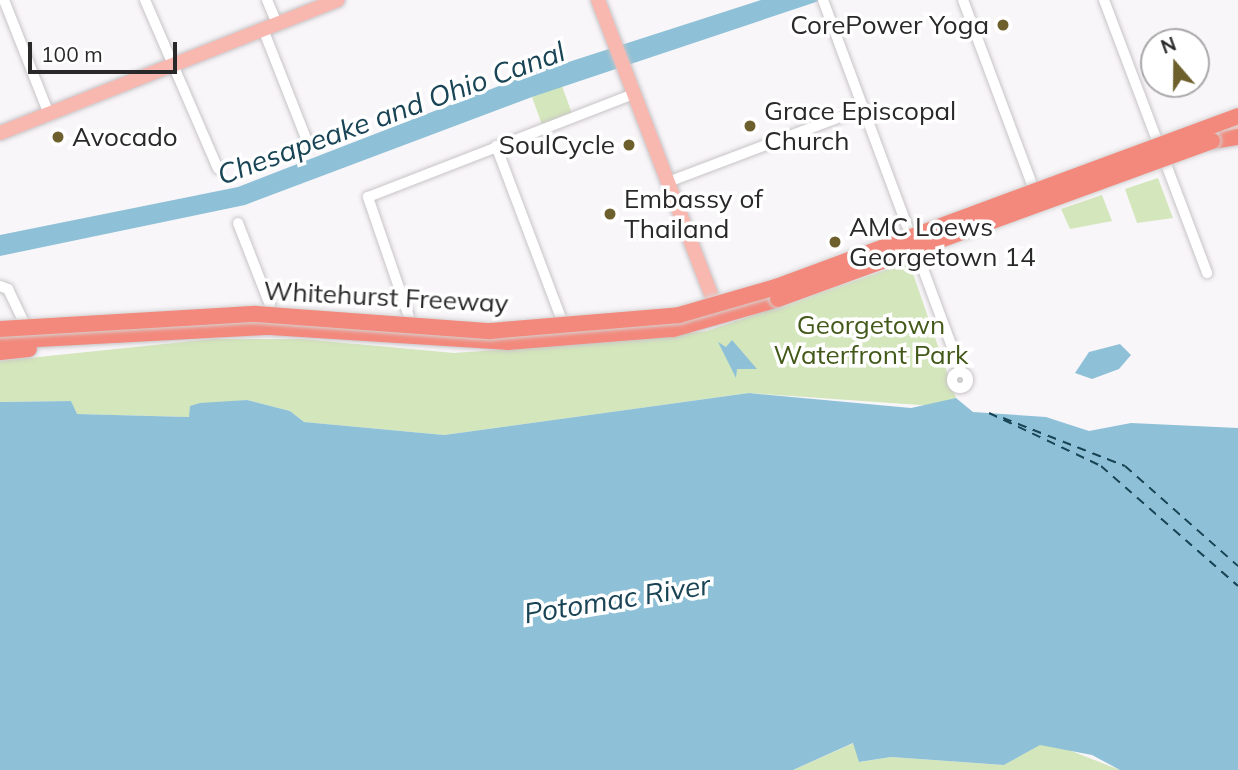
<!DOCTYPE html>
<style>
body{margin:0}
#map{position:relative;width:1238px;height:770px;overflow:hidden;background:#f9f6f9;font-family:Mulish,sans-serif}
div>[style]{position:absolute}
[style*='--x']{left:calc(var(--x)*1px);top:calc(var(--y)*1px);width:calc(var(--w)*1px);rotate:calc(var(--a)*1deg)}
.green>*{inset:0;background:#d4e6bb;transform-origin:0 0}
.water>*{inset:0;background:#8ec1d7}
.ferry>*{height:2px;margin-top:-1px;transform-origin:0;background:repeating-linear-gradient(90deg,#184455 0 9px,transparent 0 16px)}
.roads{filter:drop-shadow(0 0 2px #c7c4c7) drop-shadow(0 0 2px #c7c4c7)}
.minor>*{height:10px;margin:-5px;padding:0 5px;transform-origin:5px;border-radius:5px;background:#fff}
.minor>.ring{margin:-5px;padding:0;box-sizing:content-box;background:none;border:10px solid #fff;border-radius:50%}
.major>*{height:14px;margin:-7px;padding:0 7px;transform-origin:7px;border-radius:7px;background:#f8b8b0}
.highway>*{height:16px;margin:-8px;padding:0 8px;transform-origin:8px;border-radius:8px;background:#f3897c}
.bridges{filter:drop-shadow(0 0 2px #d4d4d4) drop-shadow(0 0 2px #d4d4d4)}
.highway-bridge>*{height:16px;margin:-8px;padding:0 8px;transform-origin:8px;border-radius:8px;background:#f3897c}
.dots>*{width:19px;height:19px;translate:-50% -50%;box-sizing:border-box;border:4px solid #fff;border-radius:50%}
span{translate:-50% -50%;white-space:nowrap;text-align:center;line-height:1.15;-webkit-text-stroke:7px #fff;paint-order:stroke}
.poi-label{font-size:26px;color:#2a292a}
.right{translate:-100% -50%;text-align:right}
.left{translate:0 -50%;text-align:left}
.street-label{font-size:26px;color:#2a292a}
.park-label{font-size:26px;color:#435919}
.water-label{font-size:28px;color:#184455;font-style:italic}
.north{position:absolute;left:1140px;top:28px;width:70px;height:70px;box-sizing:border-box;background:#fff;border:2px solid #aaa9aa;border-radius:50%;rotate:340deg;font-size:19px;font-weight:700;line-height:28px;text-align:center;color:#2a292a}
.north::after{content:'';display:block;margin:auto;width:24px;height:32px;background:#6d602d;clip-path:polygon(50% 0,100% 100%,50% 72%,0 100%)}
.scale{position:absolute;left:28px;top:42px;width:149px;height:32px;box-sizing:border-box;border:4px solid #2a292a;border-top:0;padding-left:9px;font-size:21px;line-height:24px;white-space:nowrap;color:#2a292a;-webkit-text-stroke:5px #fff;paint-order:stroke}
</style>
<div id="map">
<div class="green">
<div style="left:562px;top:86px;width:29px;height:32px;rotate:70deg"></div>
<div style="clip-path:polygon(1158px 178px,1173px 218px,1137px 223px,1125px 189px)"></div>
<div style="clip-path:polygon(1102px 195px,1112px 221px,1070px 229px,1061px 209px)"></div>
<div style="clip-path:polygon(909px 262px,956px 398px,934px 406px,749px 393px,444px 435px,304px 422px,290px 411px,247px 400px,191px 406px,190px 417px,76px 414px,71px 401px,0 402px,0 361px,212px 339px,302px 339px,454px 353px,621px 341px,707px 331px)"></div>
<div style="clip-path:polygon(854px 743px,860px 762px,891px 757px,1004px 765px,1039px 745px,1056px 745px,1120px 770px,793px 770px)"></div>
</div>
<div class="water">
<div style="clip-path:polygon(761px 0,822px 0,532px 97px,245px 205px,0 256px,0 235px,238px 187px,525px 76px)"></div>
<div style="clip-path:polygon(732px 340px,757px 369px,737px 369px,736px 378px,718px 342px,726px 347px)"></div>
<div style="clip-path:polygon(1120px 344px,1131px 355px,1119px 369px,1092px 379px,1075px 373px,1089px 352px)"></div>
<div style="clip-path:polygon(749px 393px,911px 408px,956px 398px,973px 412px,1046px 417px,1089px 431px,1131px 423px,1238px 428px,1238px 770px,1120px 770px,1092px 755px,1040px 745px,1004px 765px,891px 757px,859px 762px,853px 743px,793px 770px,0 770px,0 402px,71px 401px,77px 414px,189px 417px,190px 406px,200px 403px,247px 400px,290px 411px,304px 422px,444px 435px)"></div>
</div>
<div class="ferry">
<div style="--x:989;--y:413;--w:124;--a:25.3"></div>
<div style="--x:1101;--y:466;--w:182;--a:41.2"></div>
<div style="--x:1003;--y:418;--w:131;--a:21.5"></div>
<div style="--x:1125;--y:466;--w:151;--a:41.5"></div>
</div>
<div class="roads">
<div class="minor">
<div style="--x:4;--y:0;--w:123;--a:68.5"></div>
<div style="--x:145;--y:0;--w:184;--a:66.6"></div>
<div style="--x:267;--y:0;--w:26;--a:67"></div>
<div style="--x:823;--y:0;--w:396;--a:69.6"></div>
<div style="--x:963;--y:0;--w:211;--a:69.5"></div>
<div style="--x:1104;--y:0;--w:292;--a:69.3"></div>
<div style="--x:263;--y:29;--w:126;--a:68.5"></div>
<div style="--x:496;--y:146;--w:184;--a:69.3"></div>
<div style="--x:668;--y:182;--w:210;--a:-20.7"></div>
<div style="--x:238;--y:223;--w:88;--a:68.7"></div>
<div style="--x:0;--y:286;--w:9;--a:21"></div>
<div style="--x:8;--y:289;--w:47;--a:64.5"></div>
<div style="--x:409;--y:317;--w:127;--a:-108.9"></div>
<div style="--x:368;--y:197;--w:285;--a:-21.2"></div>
<div class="ring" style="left:952px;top:372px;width:6px;height:6px"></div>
</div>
<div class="major">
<div style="--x:598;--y:0;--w:334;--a:69"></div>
<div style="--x:0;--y:133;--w:363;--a:-21.5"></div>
<div style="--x:1205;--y:137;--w:35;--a:-18"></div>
</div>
<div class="highway">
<div style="--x:1212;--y:141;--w:26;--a:-9"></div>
<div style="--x:0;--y:341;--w:270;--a:-3"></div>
<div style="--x:270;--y:327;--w:237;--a:3.6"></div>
<div style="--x:507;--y:342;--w:167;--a:-4.5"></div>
<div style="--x:673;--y:329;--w:109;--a:-15.9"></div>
<div style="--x:0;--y:352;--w:29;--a:-6"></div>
</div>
</div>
<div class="bridges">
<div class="highway-bridge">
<div style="--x:778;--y:299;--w:462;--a:-20"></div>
<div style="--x:0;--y:329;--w:256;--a:-3.4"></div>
<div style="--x:256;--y:314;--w:235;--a:4.2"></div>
<div style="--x:490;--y:331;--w:190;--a:-4.8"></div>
<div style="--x:679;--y:315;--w:101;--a:-16.1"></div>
<div style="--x:776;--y:287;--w:493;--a:-20.3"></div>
</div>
</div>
<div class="dots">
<div style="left:1003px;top:25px;background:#6d602d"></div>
<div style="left:750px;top:126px;background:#6d602d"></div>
<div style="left:58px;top:137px;background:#6d602d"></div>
<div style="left:629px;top:145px;background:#6d602d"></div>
<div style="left:610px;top:214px;background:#6d602d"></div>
<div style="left:835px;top:242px;background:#6d602d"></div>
</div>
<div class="poi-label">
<span class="right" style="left:989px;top:25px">CorePower Yoga</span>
<span class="left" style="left:764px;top:126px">Grace Episcopal<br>Church</span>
<span class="left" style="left:72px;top:137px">Avocado</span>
<span class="right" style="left:615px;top:145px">SoulCycle</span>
<span class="left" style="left:624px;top:214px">Embassy of<br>Thailand</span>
<span class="left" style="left:849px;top:242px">AMC Loews<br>Georgetown 14</span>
</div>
<div class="street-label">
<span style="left:386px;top:297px;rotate:3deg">Whitehurst Freeway</span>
</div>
<div class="park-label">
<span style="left:871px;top:340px">Georgetown<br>Waterfront Park</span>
</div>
<div class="water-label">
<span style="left:391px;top:113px;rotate:-20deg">Chesapeake and Ohio Canal</span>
<span style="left:617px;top:599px;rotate:-9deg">Potomac River</span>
</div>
<div class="north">N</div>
<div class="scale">100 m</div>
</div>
